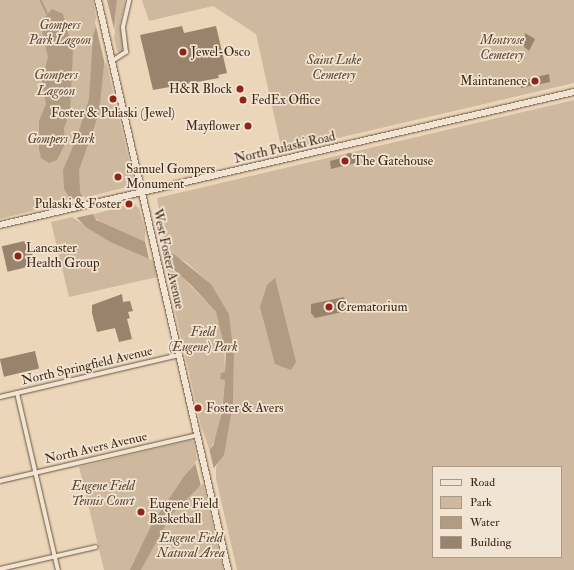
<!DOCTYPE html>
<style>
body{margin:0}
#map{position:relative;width:574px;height:570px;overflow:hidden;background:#ebd6b9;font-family:"IM FELL Double Pica",serif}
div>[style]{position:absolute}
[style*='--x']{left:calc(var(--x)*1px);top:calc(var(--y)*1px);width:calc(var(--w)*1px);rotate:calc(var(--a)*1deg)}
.green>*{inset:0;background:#ceb99e}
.water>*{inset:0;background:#b19b82}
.pier>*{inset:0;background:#ebd6b9}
.stream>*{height:1.5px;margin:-0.75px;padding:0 0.75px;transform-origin:0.75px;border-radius:0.75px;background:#b19b82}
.building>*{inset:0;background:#99836c;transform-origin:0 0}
.roads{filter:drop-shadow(0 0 1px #6b5440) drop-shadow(0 0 1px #6b5440)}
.minor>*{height:4px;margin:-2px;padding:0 2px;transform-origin:2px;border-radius:2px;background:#f2e4d2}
.secondary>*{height:6px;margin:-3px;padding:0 3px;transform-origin:3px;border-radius:3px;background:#f2e4d2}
.dots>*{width:11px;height:11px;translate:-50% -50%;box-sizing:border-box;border:2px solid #f2e4d2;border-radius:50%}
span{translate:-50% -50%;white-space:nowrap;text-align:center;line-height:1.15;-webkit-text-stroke:3.5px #f2e4d2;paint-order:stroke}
.park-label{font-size:13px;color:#5c4633;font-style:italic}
.poi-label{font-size:13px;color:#402918}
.left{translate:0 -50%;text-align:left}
.right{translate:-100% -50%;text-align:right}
.street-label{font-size:13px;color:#402918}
.water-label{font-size:14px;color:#624b38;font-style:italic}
.legend{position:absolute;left:432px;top:466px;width:130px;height:92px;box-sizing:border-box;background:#f2e4d2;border:1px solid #ab9988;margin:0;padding:5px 7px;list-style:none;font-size:12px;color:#402918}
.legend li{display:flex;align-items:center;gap:8px;height:20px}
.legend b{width:20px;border:1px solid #ab9988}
</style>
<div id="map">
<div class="green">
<div style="clip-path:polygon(0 0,93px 0,104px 64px,106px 61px,133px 178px,131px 186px,0 219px)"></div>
<div style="clip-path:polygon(117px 0,125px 0,120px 24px,123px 49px,120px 53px,117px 51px,114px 37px)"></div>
<div style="clip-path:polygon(142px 0,574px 0,574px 83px,282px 151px,256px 34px,213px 6px,149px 21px)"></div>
<div style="clip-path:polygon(evenodd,574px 100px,574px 570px,237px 570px,216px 479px,216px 467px,226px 444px,233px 405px,234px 355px,229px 314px,211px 284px,187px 263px,166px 251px,157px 198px,574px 100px,433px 467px,561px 467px,561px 557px,433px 557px,433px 467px)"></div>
<div style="clip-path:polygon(134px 203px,139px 209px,145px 229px,145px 244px,103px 224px,91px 215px)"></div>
<div style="clip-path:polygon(72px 217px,110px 242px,153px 260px,157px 277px,69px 297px,51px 222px)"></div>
<div style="clip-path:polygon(165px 266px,181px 276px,216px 312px,224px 337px,225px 372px,220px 378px,225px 380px,224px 390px,219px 428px,210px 451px,201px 426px)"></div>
<div style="clip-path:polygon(191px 440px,194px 442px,201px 485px,203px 483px,223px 570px,104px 570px,79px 467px)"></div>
</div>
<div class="water">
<div style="clip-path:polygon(104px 0,117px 0,114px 30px,104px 65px,99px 113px,79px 170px,80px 192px,96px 220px,175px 255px,211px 284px,229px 314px,234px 355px,233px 405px,224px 455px,197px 489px,171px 515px,141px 570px,130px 570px,152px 524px,185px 475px,213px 446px,222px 412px,225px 380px,220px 379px,221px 373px,225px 372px,226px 352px,216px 312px,191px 285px,173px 269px,110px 242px,86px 227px,77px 218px,74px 205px,64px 189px,63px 170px,77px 137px,89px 99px,93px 36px)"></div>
<div style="clip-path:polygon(52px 9px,63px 14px,73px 51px,70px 112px,64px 128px,65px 144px,57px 160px,49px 163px,41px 158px,39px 149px,39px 121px,46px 104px,42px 80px,48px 57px,40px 22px)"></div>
<div style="clip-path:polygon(275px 278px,296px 362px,291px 370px,275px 364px,260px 307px,267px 285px)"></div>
</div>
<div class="pier">
<div style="clip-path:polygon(102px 0,107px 0,115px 33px,105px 65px,95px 22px)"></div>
<div style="clip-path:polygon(84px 196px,93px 214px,75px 218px,68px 200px)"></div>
<div style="clip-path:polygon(145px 241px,164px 248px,168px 267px,149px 259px)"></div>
<div style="clip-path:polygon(209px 448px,214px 470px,201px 486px,195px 462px)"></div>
</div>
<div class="stream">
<div style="--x:41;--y:0;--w:14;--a:65"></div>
<div style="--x:218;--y:342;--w:8;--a:-7"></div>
</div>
<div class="building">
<div style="clip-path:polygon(182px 26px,184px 33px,216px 26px,227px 73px,218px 75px,219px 78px,153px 90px,140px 35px)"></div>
<div style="clip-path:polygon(525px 33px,535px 39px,529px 51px,524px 47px)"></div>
<div style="clip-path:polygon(549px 74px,550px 82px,521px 88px,520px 81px)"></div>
<div style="clip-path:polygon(348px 153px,359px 155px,359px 162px,331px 169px,330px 161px,345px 157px)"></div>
<div style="left:29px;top:240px;width:26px;height:28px;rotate:77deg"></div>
<div style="clip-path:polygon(122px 294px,123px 302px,130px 301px,133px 311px,128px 312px,130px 318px,127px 319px,132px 339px,119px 342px,115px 328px,97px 332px,92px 313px,92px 305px)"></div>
<div style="clip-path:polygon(344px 297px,347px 311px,315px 318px,311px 313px,311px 304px)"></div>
<div style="left:35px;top:351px;width:18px;height:36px;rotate:77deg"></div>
</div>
<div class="roads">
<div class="minor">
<div style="--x:112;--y:61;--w:17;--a:-33"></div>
<div style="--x:126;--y:52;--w:25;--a:-97"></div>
<div style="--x:123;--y:27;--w:28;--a:-77"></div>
<div style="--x:17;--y:393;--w:182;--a:77"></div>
<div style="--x:0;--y:397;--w:184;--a:-13.2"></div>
<div style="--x:0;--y:481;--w:202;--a:-13.1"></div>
<div style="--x:0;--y:569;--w:98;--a:-12.9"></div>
</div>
<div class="secondary">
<div style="--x:98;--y:0;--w:585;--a:77.15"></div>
<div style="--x:0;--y:225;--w:589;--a:-13.05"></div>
</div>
</div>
<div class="dots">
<div style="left:183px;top:52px;background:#8f2418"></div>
<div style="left:535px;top:81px;background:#8f2418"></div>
<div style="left:240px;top:89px;background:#8f2418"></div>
<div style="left:113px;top:99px;background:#8f2418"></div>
<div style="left:243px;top:100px;background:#8f2418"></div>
<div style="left:248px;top:126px;background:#8f2418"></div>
<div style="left:345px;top:161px;background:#8f2418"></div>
<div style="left:118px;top:177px;background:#8f2418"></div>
<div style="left:129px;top:204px;background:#8f2418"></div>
<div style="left:18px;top:256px;background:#8f2418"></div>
<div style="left:329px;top:307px;background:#8f2418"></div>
<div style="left:198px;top:408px;background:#8f2418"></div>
<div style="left:141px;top:512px;background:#8f2418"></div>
</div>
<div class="park-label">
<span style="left:60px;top:33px">Gompers<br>Park Lagoon</span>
<span style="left:502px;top:48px">Montrose<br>Cemetery</span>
<span style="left:334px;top:68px">Saint Luke<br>Cemetery</span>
<span style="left:61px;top:139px">Gompers Park</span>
<span style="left:203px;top:340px">Field<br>(Eugene) Park</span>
<span style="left:103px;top:494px">Eugene Field<br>Tennis Court</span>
<span style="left:191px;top:546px">Eugene Field<br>Natural Area</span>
</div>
<div class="poi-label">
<span class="left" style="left:191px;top:52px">Jewel-Osco</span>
<span class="right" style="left:527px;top:81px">Maintanence</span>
<span class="right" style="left:232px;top:89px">H&amp;R Block</span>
<span class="left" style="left:251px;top:100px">FedEx Office</span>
<span style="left:113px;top:113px">Foster &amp; Pulaski (Jewel)</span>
<span class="right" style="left:240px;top:126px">Mayflower</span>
<span class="left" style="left:353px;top:161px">The Gatehouse</span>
<span class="left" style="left:126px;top:177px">Samuel Gompers<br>Monument</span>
<span class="right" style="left:121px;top:204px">Pulaski &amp; Foster</span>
<span class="left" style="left:26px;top:256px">Lancaster<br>Health Group</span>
<span class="left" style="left:337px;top:307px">Crematorium</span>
<span class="left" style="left:206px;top:408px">Foster &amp; Avers</span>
<span class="left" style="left:149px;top:512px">Eugene Field<br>Basketball</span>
</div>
<div class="street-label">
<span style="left:285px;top:148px;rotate:-13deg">North Pulaski Road</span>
<span style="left:168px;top:259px;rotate:77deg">West Foster Avenue</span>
<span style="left:87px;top:366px;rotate:-13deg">North Springfield Avenue</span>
<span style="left:96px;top:448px;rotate:-13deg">North Avers Avenue</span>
</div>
<div class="water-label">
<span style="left:56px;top:83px">Gompers<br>Lagoon</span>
</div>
<ul class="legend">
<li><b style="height:5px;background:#f2e4d2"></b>Road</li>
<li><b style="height:11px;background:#ceb99e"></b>Park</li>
<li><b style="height:11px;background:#b19b82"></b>Water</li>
<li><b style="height:11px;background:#99836c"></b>Building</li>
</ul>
</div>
